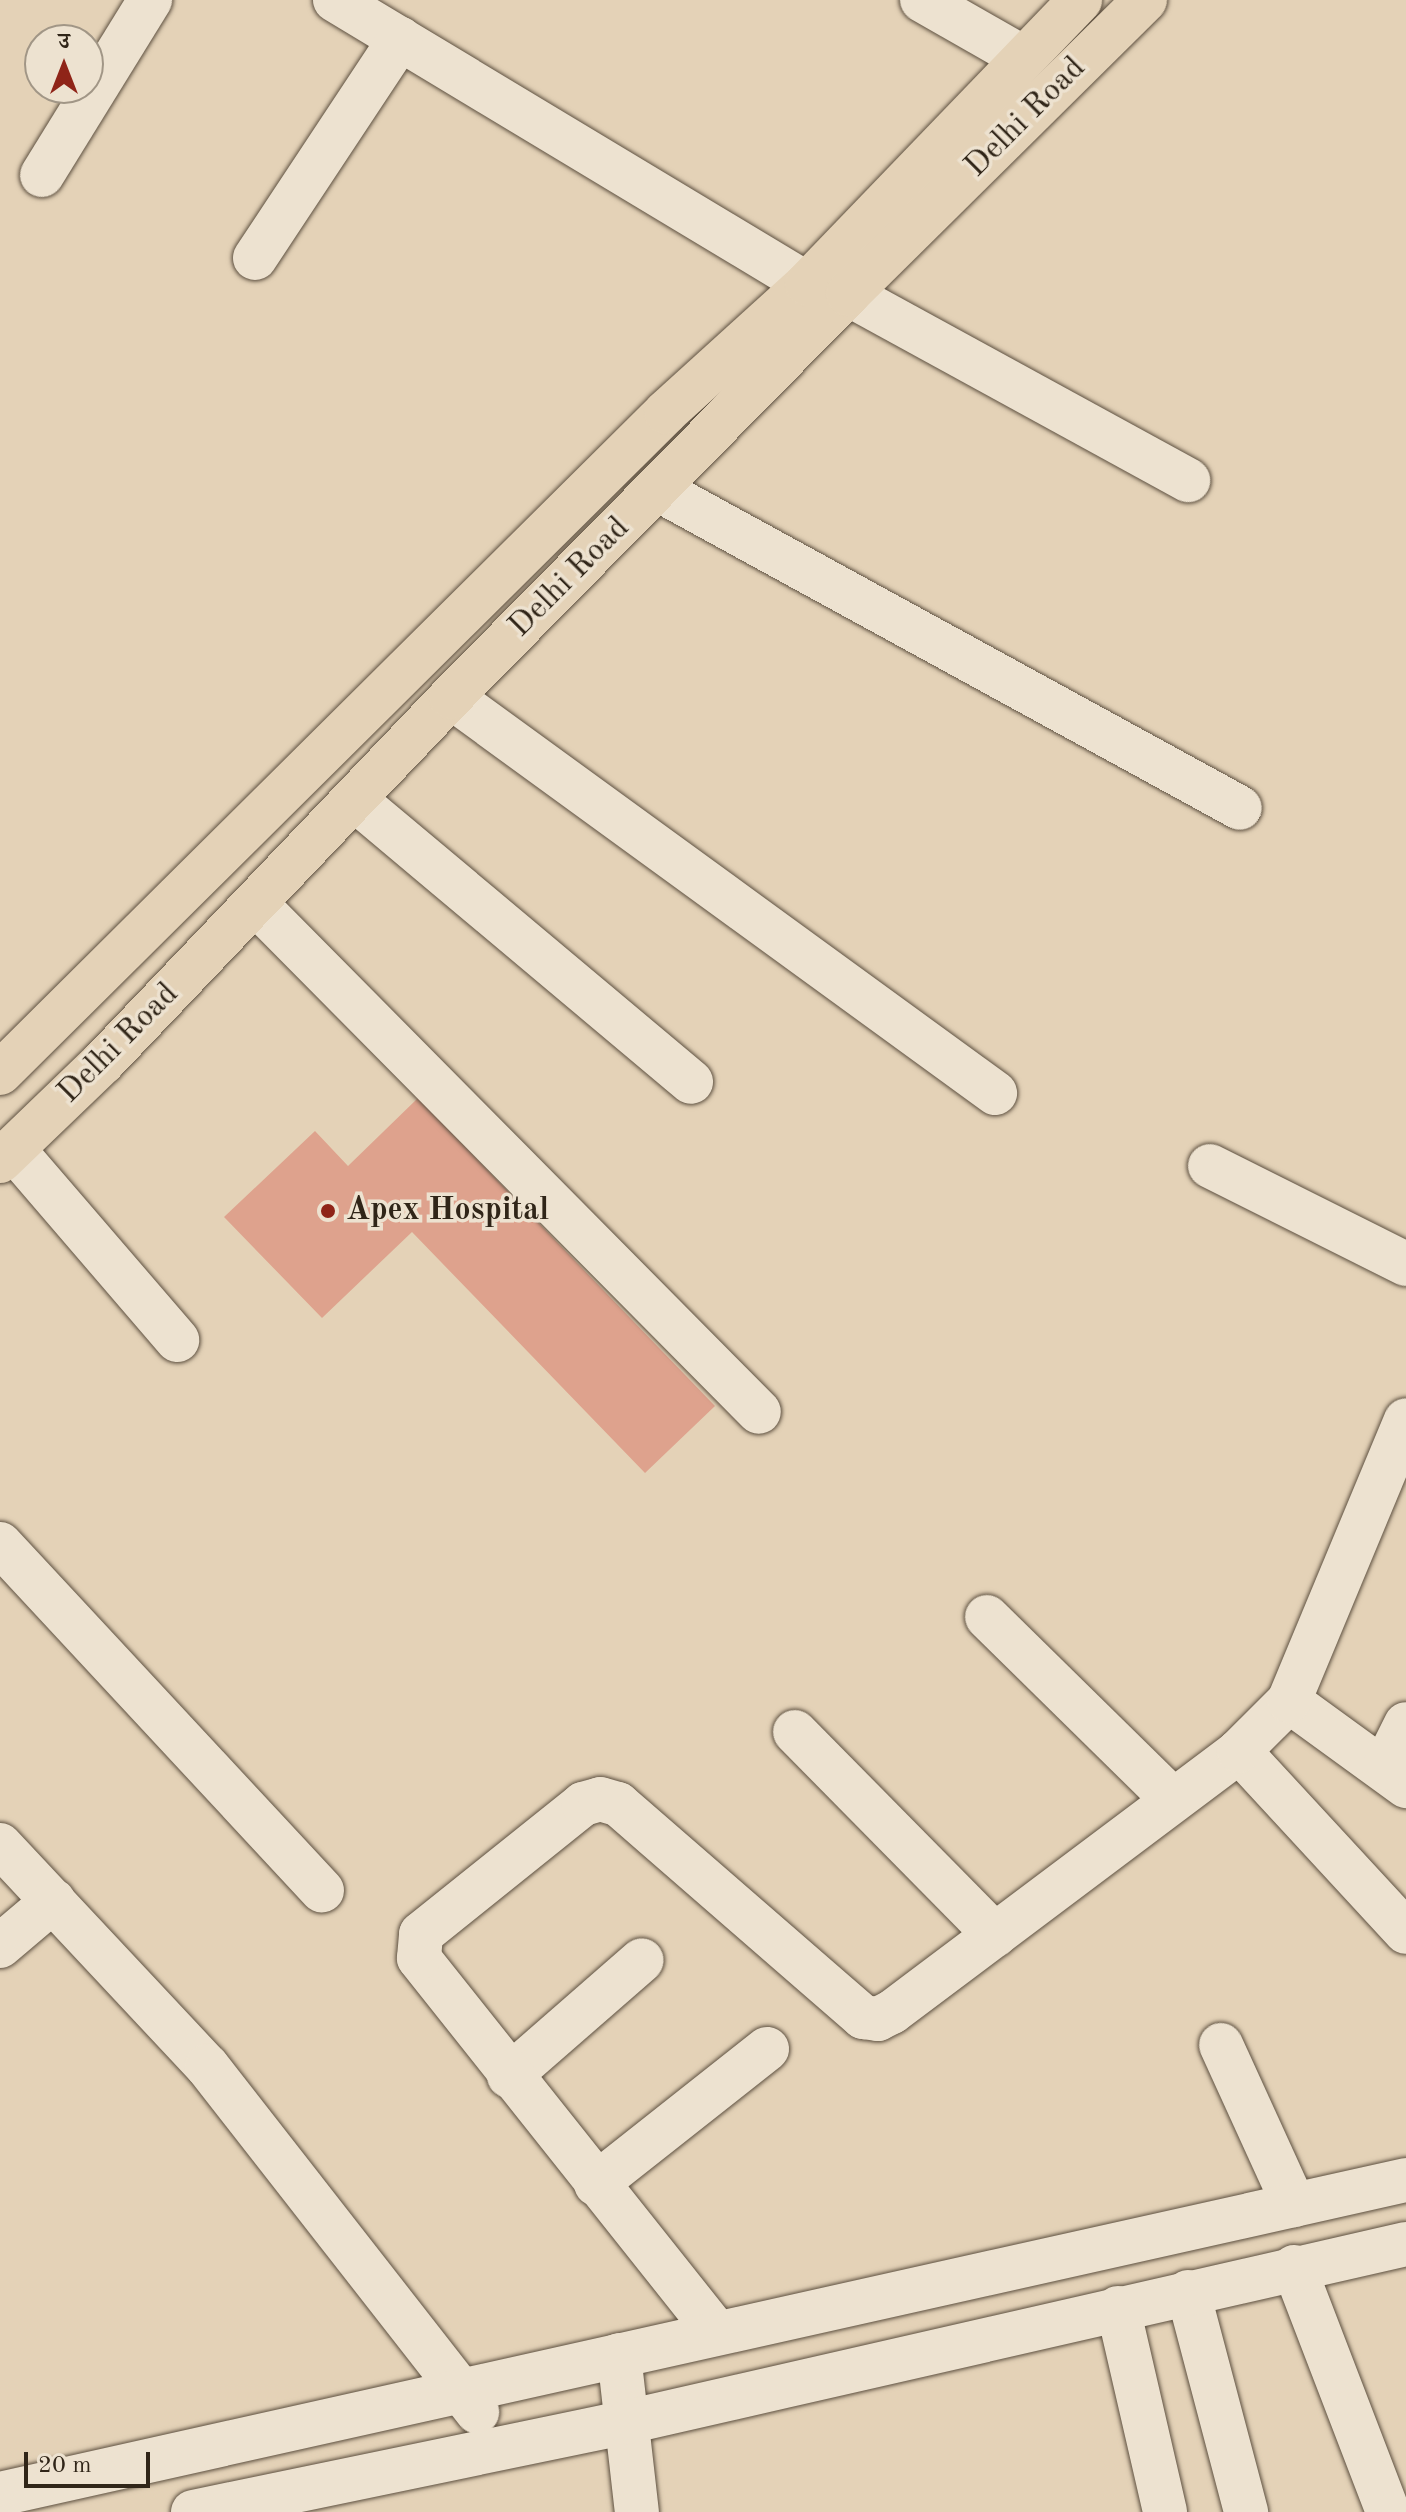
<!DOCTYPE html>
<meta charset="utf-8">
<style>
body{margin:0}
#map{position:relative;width:1406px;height:2512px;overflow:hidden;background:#e4d2b7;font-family:"Old Standard TT","Noto Serif Devanagari",serif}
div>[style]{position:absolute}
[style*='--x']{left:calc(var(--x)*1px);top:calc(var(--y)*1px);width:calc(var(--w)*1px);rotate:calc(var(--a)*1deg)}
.building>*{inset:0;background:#dea28d}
.roads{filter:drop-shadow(0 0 2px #5d5040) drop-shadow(0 0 2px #5d5040)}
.minor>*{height:44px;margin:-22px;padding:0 22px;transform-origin:22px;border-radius:22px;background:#ede2d0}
.major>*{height:44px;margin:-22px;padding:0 22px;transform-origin:22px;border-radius:22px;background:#e4d2b7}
.dots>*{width:22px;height:22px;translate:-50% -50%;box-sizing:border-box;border:4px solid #ede2d0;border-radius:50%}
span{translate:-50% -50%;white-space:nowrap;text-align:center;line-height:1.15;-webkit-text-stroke:7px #ede2d0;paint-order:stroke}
.street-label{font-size:32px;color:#302518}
.poi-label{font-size:32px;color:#302518;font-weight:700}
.left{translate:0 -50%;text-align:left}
.north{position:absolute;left:24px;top:24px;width:80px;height:80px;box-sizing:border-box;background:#ede2d0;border:2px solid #a19686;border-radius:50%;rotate:0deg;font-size:22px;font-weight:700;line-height:32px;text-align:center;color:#302518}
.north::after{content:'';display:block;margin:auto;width:28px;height:36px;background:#8f2418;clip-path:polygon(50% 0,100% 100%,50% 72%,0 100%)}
.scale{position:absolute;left:24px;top:2452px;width:126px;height:36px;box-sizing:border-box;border:4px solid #302518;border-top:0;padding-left:10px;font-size:24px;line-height:28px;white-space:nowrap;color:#302518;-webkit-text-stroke:6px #ede2d0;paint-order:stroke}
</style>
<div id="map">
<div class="building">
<div style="clip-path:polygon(418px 1098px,715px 1406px,645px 1473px,412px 1232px,322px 1318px,224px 1217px,315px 1131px,348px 1166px)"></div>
</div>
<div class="roads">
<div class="minor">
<div style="--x:335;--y:0;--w:551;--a:31.04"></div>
<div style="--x:922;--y:0;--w:115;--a:29.7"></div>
<div style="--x:42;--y:175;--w:206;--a:-58.3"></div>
<div style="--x:255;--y:258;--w:263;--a:-56.5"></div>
<div style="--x:848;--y:294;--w:388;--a:28.7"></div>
<div style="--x:659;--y:490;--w:662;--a:28.69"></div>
<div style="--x:451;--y:697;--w:673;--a:36.05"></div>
<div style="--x:354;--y:799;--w:440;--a:40"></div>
<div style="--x:255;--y:903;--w:716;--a:45.28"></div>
<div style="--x:13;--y:1149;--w:252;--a:49.3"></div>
<div style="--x:1210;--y:1166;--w:219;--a:26.6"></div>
<div style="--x:0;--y:1544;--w:473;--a:47.1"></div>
<div style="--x:987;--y:1617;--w:261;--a:44.5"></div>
<div style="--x:1289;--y:1701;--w:145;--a:36"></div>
<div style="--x:795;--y:1732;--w:285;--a:45.4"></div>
<div style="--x:1239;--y:1751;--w:246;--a:47.3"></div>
<div style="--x:1384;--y:1768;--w:49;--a:-63.4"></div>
<div style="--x:0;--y:1845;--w:303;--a:46.9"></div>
<div style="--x:207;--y:2066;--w:439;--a:52"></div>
<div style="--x:0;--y:1946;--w:70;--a:-40.3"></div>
<div style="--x:1221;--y:2045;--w:176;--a:65.5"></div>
<div style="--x:509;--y:2076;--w:176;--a:-41.1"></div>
<div style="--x:596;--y:2184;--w:218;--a:-38.3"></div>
<div style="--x:1294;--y:2267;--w:262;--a:69"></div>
<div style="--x:1188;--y:2292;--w:228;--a:75.2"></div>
<div style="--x:1118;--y:2308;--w:209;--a:77"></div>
<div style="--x:717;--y:2333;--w:479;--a:-128.5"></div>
<div style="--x:419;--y:1958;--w:24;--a:-85"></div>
<div style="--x:421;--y:1934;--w:208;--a:-38.7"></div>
<div style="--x:583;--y:1804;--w:18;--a:-16"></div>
<div style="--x:600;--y:1799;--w:19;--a:16"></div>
<div style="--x:618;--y:1804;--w:325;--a:41"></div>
<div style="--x:863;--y:2017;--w:15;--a:8"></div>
<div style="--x:878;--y:2019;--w:16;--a:-27"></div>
<div style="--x:892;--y:2012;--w:434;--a:-36.9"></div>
<div style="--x:1239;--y:1751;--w:71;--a:-45"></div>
<div style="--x:1289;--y:1701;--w:304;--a:-67.4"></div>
<div style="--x:619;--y:2355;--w:158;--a:83.5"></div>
<div style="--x:0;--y:2494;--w:1441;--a:-12.59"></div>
<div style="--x:193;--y:2512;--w:443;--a:-11.7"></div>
<div style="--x:627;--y:2422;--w:799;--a:-12.87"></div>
</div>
<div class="major">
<div style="--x:0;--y:1073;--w:938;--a:-44.78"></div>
<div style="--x:666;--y:412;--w:190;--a:-42.2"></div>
<div style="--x:807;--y:284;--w:394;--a:-46.1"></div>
<div style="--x:0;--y:1161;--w:143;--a:-43.9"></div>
<div style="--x:103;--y:1062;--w:504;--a:-46.37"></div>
<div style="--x:451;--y:697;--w:566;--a:-45.43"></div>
<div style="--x:848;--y:294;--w:418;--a:-44.7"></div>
</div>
</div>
<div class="dots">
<div style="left:328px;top:1211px;background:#8f2418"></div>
</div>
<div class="street-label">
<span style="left:1026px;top:118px;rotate:-45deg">Delhi Road</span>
<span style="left:570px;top:578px;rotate:-45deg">Delhi Road</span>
<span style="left:119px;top:1044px;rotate:-45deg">Delhi Road</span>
</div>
<div class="poi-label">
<span class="left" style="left:346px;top:1211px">Apex Hospital</span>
</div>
<div class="north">उ</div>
<div class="scale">20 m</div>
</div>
